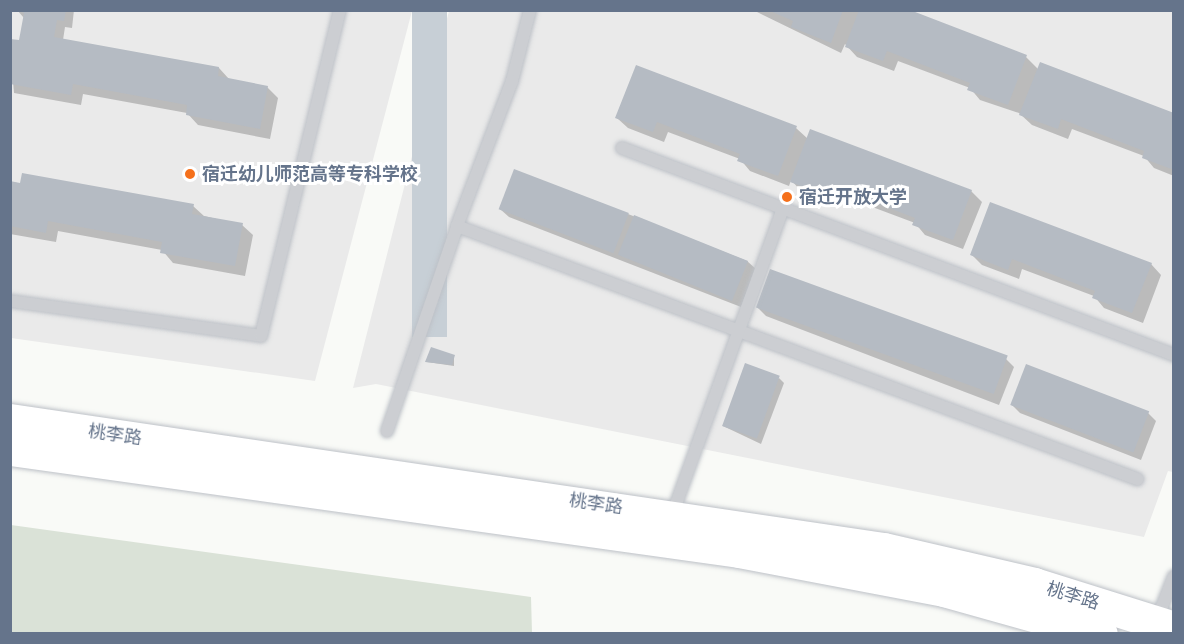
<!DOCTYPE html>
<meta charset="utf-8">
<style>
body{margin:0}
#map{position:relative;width:1184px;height:644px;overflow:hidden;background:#f9faf7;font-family:"Varela Round","Noto Sans SC",sans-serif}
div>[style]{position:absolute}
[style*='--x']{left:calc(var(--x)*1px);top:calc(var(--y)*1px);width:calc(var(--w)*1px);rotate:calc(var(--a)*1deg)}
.built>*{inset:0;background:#eaeaea}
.green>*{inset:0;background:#dae2d7}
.water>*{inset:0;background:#c7cfd6;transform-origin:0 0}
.shadow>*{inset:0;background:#0003}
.building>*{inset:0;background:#b5bbc3;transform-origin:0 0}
.roads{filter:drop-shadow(0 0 2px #bdc1c7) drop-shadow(0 0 2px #bdc1c7)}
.lane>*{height:12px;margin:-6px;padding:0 6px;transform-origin:6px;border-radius:6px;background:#ccced2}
.secondary>*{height:33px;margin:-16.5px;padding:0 16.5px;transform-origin:16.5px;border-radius:16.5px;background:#fff}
.dots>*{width:16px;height:16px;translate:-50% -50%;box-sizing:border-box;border:3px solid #fff;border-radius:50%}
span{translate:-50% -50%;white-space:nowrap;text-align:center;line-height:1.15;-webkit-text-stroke:6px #fff;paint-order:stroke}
.poi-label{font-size:18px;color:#65748b;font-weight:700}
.left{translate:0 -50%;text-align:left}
.street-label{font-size:18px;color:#65748b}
.frame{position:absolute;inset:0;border:12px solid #65748b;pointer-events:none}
</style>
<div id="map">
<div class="built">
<div style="clip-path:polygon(11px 11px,412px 11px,315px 381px,11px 338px)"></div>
<div style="clip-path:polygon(449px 11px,1173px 11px,1173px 472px,1168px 471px,1144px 537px,376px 384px,353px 388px)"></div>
</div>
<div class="green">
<div style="clip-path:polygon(11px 525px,531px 597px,532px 633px,11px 633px)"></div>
</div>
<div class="water">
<div style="left:412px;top:11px;width:35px;height:326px"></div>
</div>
<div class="shadow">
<div style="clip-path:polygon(17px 10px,74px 10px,72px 28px,65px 27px,63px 40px,219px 68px,229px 79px,267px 87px,278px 98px,270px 139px,198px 125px,187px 113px,83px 94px,81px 105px,14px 93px,10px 45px,20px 42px,24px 18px)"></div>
<div style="clip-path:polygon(753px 10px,905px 10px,1026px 57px,1038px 69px,1174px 114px,1174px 176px,1154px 168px,1144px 156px,1072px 129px,1068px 139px,1032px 125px,1019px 113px,980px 100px,970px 88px,898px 61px,894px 71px,857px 57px,845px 44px,841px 53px)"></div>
<div style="clip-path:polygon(617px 118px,796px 128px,808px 139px,971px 191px,982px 202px,963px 249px,925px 235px,915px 223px,843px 196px,839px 206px,802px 192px,791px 180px,789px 186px,750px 171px,740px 159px,668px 132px,664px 142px,628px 128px)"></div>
<div style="clip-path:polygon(10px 182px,193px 206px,204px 216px,242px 225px,253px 235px,245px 276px,173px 263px,162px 250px,58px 231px,56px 242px,10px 234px)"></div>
<div style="clip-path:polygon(500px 209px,628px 214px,747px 261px,756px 269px,741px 307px,509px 217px)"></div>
<div style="clip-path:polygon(971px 254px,1151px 264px,1161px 275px,1143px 323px,1104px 308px,1094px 296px,1022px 269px,1019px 279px,982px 265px)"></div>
<div style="clip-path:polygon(758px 308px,1006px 359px,1014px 367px,999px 405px,766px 316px)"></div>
<div style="clip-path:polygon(454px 356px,454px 366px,427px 362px)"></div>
<div style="clip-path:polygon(779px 378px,784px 383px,761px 444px,723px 426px)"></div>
<div style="clip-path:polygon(1012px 405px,1148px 413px,1156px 421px,1141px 460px,1020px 413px)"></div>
</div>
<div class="building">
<div style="clip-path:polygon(17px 10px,66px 10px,64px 21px,57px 20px,54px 37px,219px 67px,218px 76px,268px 86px,260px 129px,186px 115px,187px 105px,73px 84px,71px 95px,10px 84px,10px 39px,19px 40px,24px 13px)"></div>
<div style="clip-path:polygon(768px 10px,843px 10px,831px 43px,791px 27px,793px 21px)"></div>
<div style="clip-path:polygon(859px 10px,910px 10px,1027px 55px,1008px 105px,967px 90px,970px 83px,887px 51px,883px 61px,845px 47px)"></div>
<div style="clip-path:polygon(1040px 62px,1174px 113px,1174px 170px,1142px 158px,1144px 151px,1061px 119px,1058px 129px,1019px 115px)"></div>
<div style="clip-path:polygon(636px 65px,797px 126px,778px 176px,737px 161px,740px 154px,657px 122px,653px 132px,615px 118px)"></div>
<div style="clip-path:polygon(810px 129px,972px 190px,953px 240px,912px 225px,915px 218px,832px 186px,828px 196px,790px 182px)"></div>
<div style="left:514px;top:169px;width:123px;height:43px;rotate:21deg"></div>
<div style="clip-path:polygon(22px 173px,194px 204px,192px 214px,243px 223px,235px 266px,160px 253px,162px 242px,48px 221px,46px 233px,10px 226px,10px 181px,20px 183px)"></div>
<div style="clip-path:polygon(990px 202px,1152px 263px,1132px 313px,1092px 298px,1095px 291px,1012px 259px,1008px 270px,970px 255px)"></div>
<div style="left:634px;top:215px;width:123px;height:43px;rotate:22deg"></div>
<div style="left:770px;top:269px;width:253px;height:41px;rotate:20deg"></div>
<div style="clip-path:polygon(431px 347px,455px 355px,452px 365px,425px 362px)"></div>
<div style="left:745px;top:363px;width:37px;height:67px;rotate:20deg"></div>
<div style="left:1026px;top:364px;width:132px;height:44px;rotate:21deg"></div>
</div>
<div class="roads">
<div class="lane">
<div style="--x:530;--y:10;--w:73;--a:104.2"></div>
<div style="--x:512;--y:81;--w:155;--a:110.8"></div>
<div style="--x:457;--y:226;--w:726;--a:20.41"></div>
<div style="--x:622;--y:148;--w:590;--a:20.56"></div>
<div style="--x:10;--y:301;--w:253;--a:7.9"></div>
<div style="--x:261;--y:336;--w:335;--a:-76.4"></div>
<div style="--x:387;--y:431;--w:217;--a:-71.1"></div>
<div style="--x:672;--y:515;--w:326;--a:-70.1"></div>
<div style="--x:1156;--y:622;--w:49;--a:-68.6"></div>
</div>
<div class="secondary">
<div style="--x:10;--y:420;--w:883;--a:8.4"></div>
<div style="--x:884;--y:549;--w:154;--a:13.1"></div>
<div style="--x:1034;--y:584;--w:147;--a:17.4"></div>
<div style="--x:10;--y:449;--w:736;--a:7.96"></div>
<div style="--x:739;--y:551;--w:209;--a:10.8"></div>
<div style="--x:944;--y:590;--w:163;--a:15.7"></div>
</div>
</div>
<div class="dots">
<div style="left:190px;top:174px;background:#f5701b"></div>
<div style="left:787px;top:197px;background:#f5701b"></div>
</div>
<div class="poi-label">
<span class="left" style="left:202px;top:174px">宿迁幼儿师范高等专科学校</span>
<span class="left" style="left:799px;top:197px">宿迁开放大学</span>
</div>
<div class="street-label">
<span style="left:115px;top:435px;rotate:8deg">桃李路</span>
<span style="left:596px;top:504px;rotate:8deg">桃李路</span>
<span style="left:1073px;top:596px;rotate:17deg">桃李路</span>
</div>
<div class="frame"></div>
</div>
